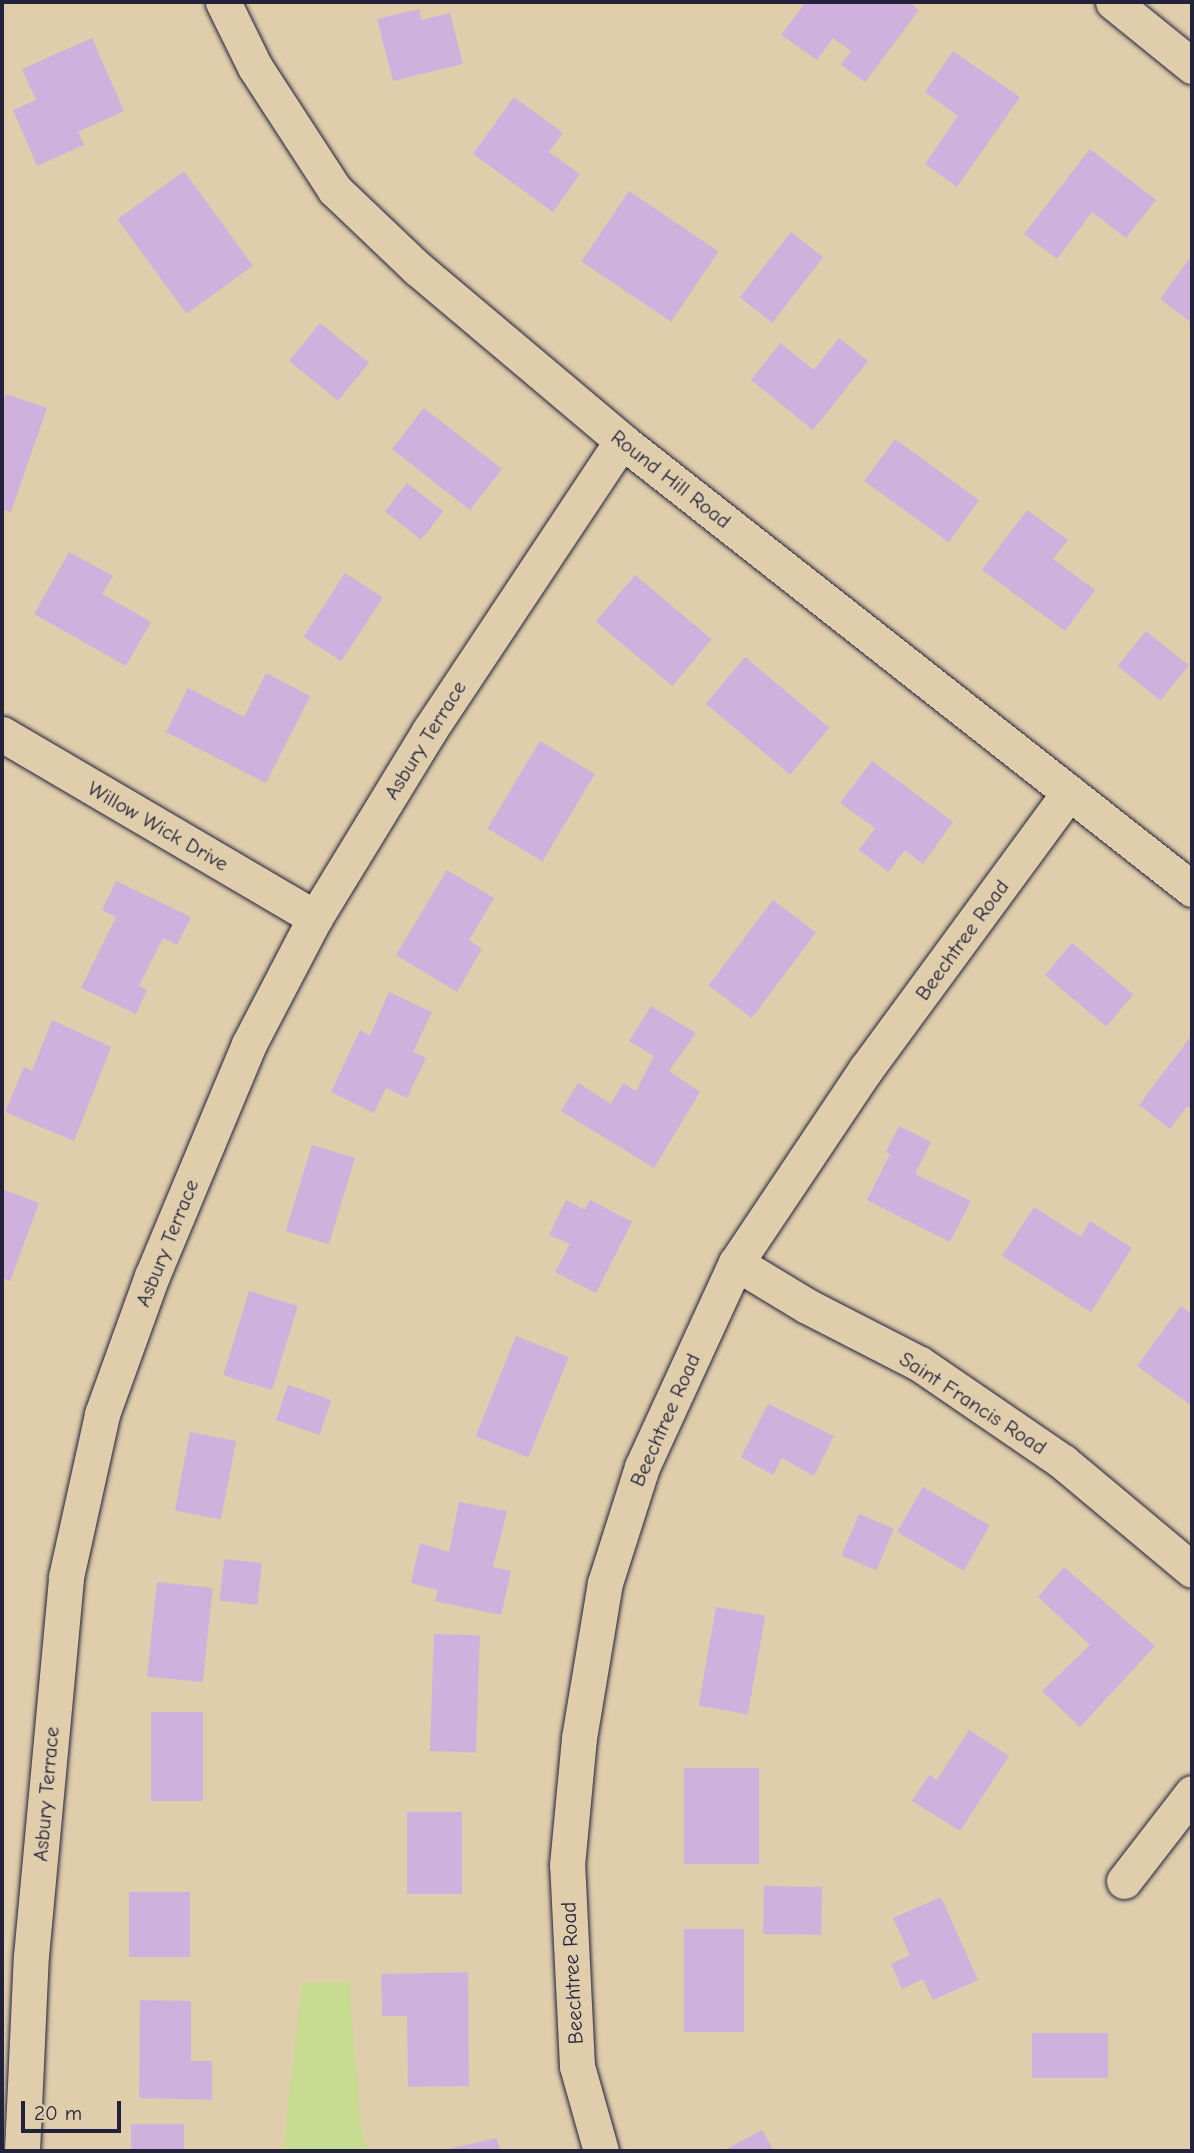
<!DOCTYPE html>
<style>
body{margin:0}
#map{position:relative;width:1194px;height:2153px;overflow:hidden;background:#dfcdab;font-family:"Comic Neue",sans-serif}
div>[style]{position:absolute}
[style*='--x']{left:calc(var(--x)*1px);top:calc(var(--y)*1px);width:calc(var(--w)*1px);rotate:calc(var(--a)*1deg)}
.green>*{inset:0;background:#c8dc91}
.building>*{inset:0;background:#d0b1dd;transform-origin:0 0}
.roads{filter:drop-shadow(0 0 2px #22223b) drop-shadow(0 0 2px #22223b)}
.street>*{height:35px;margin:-17.5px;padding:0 17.5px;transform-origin:17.5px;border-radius:17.5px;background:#dfcdab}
span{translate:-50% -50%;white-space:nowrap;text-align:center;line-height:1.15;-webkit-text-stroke:5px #dfcdab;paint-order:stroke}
.street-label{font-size:21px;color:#22223b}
.frame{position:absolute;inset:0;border:4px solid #22223b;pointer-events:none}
.scale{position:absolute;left:21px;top:2101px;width:100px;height:32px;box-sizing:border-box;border:4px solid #22223b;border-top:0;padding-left:9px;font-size:21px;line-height:24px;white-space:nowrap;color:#22223b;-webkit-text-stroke:5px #dfcdab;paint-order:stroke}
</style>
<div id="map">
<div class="green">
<div style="clip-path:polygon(349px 1981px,361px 2126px,367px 2151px,283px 2151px,302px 1983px)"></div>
</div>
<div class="building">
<div style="clip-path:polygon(806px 2px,908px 2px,919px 10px,865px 82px,841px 65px,851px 51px,833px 38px,817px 60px,781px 35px)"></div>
<div style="clip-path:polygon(419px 9px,421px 20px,450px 13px,463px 64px,393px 81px,377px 19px)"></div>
<div style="clip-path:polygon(92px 38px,124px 111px,78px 132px,84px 145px,37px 166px,13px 110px,36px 100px,22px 69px)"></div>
<div style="clip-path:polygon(953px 51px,1020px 97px,957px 187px,925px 164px,958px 116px,925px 92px)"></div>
<div style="clip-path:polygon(514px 97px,563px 133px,549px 152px,580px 174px,553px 212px,473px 154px)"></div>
<div style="clip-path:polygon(1090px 149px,1156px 200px,1126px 238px,1092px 212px,1057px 259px,1024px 234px)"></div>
<div style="left:184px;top:171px;width:117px;height:82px;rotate:54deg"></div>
<div style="left:629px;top:191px;width:108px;height:85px;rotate:34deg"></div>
<div style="left:791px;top:232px;width:41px;height:83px;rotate:38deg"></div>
<div style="clip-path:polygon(1192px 255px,1192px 323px,1160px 299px)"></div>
<div style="left:320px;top:323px;width:63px;height:49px;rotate:39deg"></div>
<div style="clip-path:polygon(839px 338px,868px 361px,813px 430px,751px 380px,780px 343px,814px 370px)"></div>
<div style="clip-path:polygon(6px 394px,47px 408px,11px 512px,2px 509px,2px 406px)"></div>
<div style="left:424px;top:408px;width:99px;height:52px;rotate:38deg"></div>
<div style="left:895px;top:439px;width:104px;height:52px;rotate:36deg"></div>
<div style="left:407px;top:483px;width:46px;height:36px;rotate:38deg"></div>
<div style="clip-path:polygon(1027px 510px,1068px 540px,1053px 559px,1095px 590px,1065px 631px,982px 570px)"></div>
<div style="clip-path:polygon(69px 552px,113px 576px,102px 594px,151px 622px,126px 666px,34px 614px)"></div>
<div style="left:345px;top:573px;width:45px;height:76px;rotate:33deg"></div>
<div style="left:635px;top:575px;width:100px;height:61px;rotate:40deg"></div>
<div style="left:1146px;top:631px;width:55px;height:45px;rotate:39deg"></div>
<div style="left:745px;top:657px;width:110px;height:61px;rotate:40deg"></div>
<div style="clip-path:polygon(266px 673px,310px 696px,266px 783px,166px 732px,188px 688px,244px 717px)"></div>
<div style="left:540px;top:741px;width:64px;height:102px;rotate:31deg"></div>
<div style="clip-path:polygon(872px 761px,953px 822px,923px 864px,905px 850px,888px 872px,859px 850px,875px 828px,840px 803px)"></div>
<div style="clip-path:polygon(447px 870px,494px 898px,469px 940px,482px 949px,457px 992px,396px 955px)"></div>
<div style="clip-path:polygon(116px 881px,191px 917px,177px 945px,163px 938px,139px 986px,147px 990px,136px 1014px,81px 988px,116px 917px,102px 910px)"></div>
<div style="left:773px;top:900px;width:54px;height:107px;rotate:37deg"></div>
<div style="left:1072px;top:943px;width:80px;height:42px;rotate:40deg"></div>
<div style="clip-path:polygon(389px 992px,432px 1012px,413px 1052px,426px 1058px,407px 1098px,386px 1088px,374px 1113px,331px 1092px,360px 1030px,370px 1036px)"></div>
<div style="clip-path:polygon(651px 1006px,696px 1033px,669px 1071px,700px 1092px,654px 1168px,561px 1111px,578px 1083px,611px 1104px,623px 1083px,636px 1091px,654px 1056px,629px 1041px)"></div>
<div style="clip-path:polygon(52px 1020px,111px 1047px,74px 1141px,5px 1112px,24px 1067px,32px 1071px)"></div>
<div style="clip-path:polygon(1192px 1035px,1192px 1110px,1187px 1106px,1170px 1129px,1139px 1105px)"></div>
<div style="clip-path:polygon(899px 1126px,931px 1142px,915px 1174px,971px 1201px,950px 1242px,867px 1200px,890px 1154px,886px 1152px)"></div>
<div style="left:312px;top:1145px;width:45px;height:90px;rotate:17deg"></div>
<div style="clip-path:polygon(2px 1189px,39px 1203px,10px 1281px,2px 1278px)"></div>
<div style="clip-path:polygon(566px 1200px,585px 1210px,590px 1200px,632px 1222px,596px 1293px,555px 1272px,570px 1244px,549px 1235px)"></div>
<div style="clip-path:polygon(1034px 1207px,1081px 1237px,1090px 1221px,1132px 1248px,1091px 1312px,1002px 1256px)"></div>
<div style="left:249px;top:1291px;width:51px;height:88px;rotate:17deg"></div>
<div style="clip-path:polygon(1181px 1306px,1192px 1314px,1192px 1406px,1137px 1366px)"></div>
<div style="left:516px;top:1336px;width:57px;height:108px;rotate:22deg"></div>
<div style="left:288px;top:1385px;width:46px;height:37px;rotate:19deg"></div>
<div style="clip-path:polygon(768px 1404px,834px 1436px,814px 1476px,782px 1458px,773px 1475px,741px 1457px)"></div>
<div style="left:190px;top:1432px;width:47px;height:80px;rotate:11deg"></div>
<div style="left:923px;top:1487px;width:77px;height:52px;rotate:30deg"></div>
<div style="clip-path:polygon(459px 1502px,507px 1511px,493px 1567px,511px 1571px,501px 1615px,435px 1601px,438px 1590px,411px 1583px,420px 1543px,449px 1552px)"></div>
<div style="left:859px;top:1514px;width:38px;height:45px;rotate:23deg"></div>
<div style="left:224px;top:1559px;width:38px;height:42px;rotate:6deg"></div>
<div style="clip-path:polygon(1064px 1567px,1155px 1646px,1080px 1727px,1042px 1691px,1090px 1645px,1038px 1597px)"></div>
<div style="left:157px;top:1582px;width:56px;height:95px;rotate:6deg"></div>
<div style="left:716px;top:1607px;width:50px;height:100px;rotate:10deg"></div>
<div style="left:434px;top:1634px;width:46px;height:117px;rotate:2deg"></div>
<div style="left:151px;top:1712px;width:52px;height:89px"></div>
<div style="clip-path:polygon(969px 1730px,1009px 1756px,960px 1831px,912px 1801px,929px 1775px,937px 1780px)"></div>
<div style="left:684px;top:1768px;width:75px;height:96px"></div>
<div style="left:407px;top:1812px;width:55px;height:82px"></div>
<div style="left:764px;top:1886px;width:58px;height:48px;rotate:1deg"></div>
<div style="left:129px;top:1892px;width:61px;height:65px"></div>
<div style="clip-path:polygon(941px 1897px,978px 1980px,933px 2000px,923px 1979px,902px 1989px,891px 1964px,910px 1955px,893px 1918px)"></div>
<div style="left:684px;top:1929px;width:60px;height:103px"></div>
<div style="clip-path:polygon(468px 1972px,469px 2086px,408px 2087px,407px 2016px,382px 2016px,381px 1974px)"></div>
<div style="clip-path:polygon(140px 2000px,191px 2001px,191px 2061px,212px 2061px,212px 2100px,139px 2098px)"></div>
<div style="left:1032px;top:2033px;width:76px;height:45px"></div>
<div style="left:131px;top:2124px;width:53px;height:27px"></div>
<div style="clip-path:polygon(762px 2130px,774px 2151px,723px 2151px)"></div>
<div style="clip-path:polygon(497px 2138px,500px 2151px,445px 2151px,444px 2150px)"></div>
</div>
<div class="roads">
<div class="street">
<div style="--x:223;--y:2;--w:72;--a:63.8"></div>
<div style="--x:255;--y:67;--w:147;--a:57"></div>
<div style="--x:335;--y:190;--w:115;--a:43.6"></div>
<div style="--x:418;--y:269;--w:267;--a:40.1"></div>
<div style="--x:622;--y:441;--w:725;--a:38.17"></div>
<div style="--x:1113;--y:2;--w:102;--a:39"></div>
<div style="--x:2;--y:734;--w:363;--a:30.4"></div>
<div style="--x:736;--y:1263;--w:83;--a:31.2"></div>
<div style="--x:807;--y:1306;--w:127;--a:27.2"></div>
<div style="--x:920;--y:1364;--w:173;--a:34.4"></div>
<div style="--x:1063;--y:1462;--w:168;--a:39.9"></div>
<div style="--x:1124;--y:1881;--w:111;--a:-52.3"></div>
<div style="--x:22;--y:2151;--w:195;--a:-87.4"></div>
<div style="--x:31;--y:1956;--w:381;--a:-84.7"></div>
<div style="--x:66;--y:1577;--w:167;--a:-77.5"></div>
<div style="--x:102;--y:1414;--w:147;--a:-70.1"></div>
<div style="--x:152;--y:1276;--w:251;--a:-67.3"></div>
<div style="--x:249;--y:1044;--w:142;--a:-62.4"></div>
<div style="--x:315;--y:918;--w:219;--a:-58.6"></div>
<div style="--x:429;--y:731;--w:348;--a:-56.4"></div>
<div style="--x:601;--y:2151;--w:88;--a:-105.8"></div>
<div style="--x:577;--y:2066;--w:201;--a:-92.8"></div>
<div style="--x:567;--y:1865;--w:128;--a:-84.6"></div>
<div style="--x:579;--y:1738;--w:157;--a:-80.5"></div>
<div style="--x:605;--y:1583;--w:122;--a:-72.3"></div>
<div style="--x:642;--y:1467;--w:225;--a:-65.3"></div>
<div style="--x:736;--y:1263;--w:234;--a:-56.2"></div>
<div style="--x:866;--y:1069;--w:343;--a:-53.7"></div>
</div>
</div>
<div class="street-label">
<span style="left:671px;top:479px;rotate:38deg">Round Hill Road</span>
<span style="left:425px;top:740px;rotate:-58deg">Asbury Terrace</span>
<span style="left:158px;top:826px;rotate:30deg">Willow Wick Drive</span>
<span style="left:962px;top:940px;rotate:-54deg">Beechtree Road</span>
<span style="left:167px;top:1243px;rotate:-68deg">Asbury Terrace</span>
<span style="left:973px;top:1403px;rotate:33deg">Saint Francis Road</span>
<span style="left:665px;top:1420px;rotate:-66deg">Beechtree Road</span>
<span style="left:46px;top:1794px;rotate:-85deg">Asbury Terrace</span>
<span style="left:572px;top:1973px;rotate:-93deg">Beechtree Road</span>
</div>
<div class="frame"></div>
<div class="scale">20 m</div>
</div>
